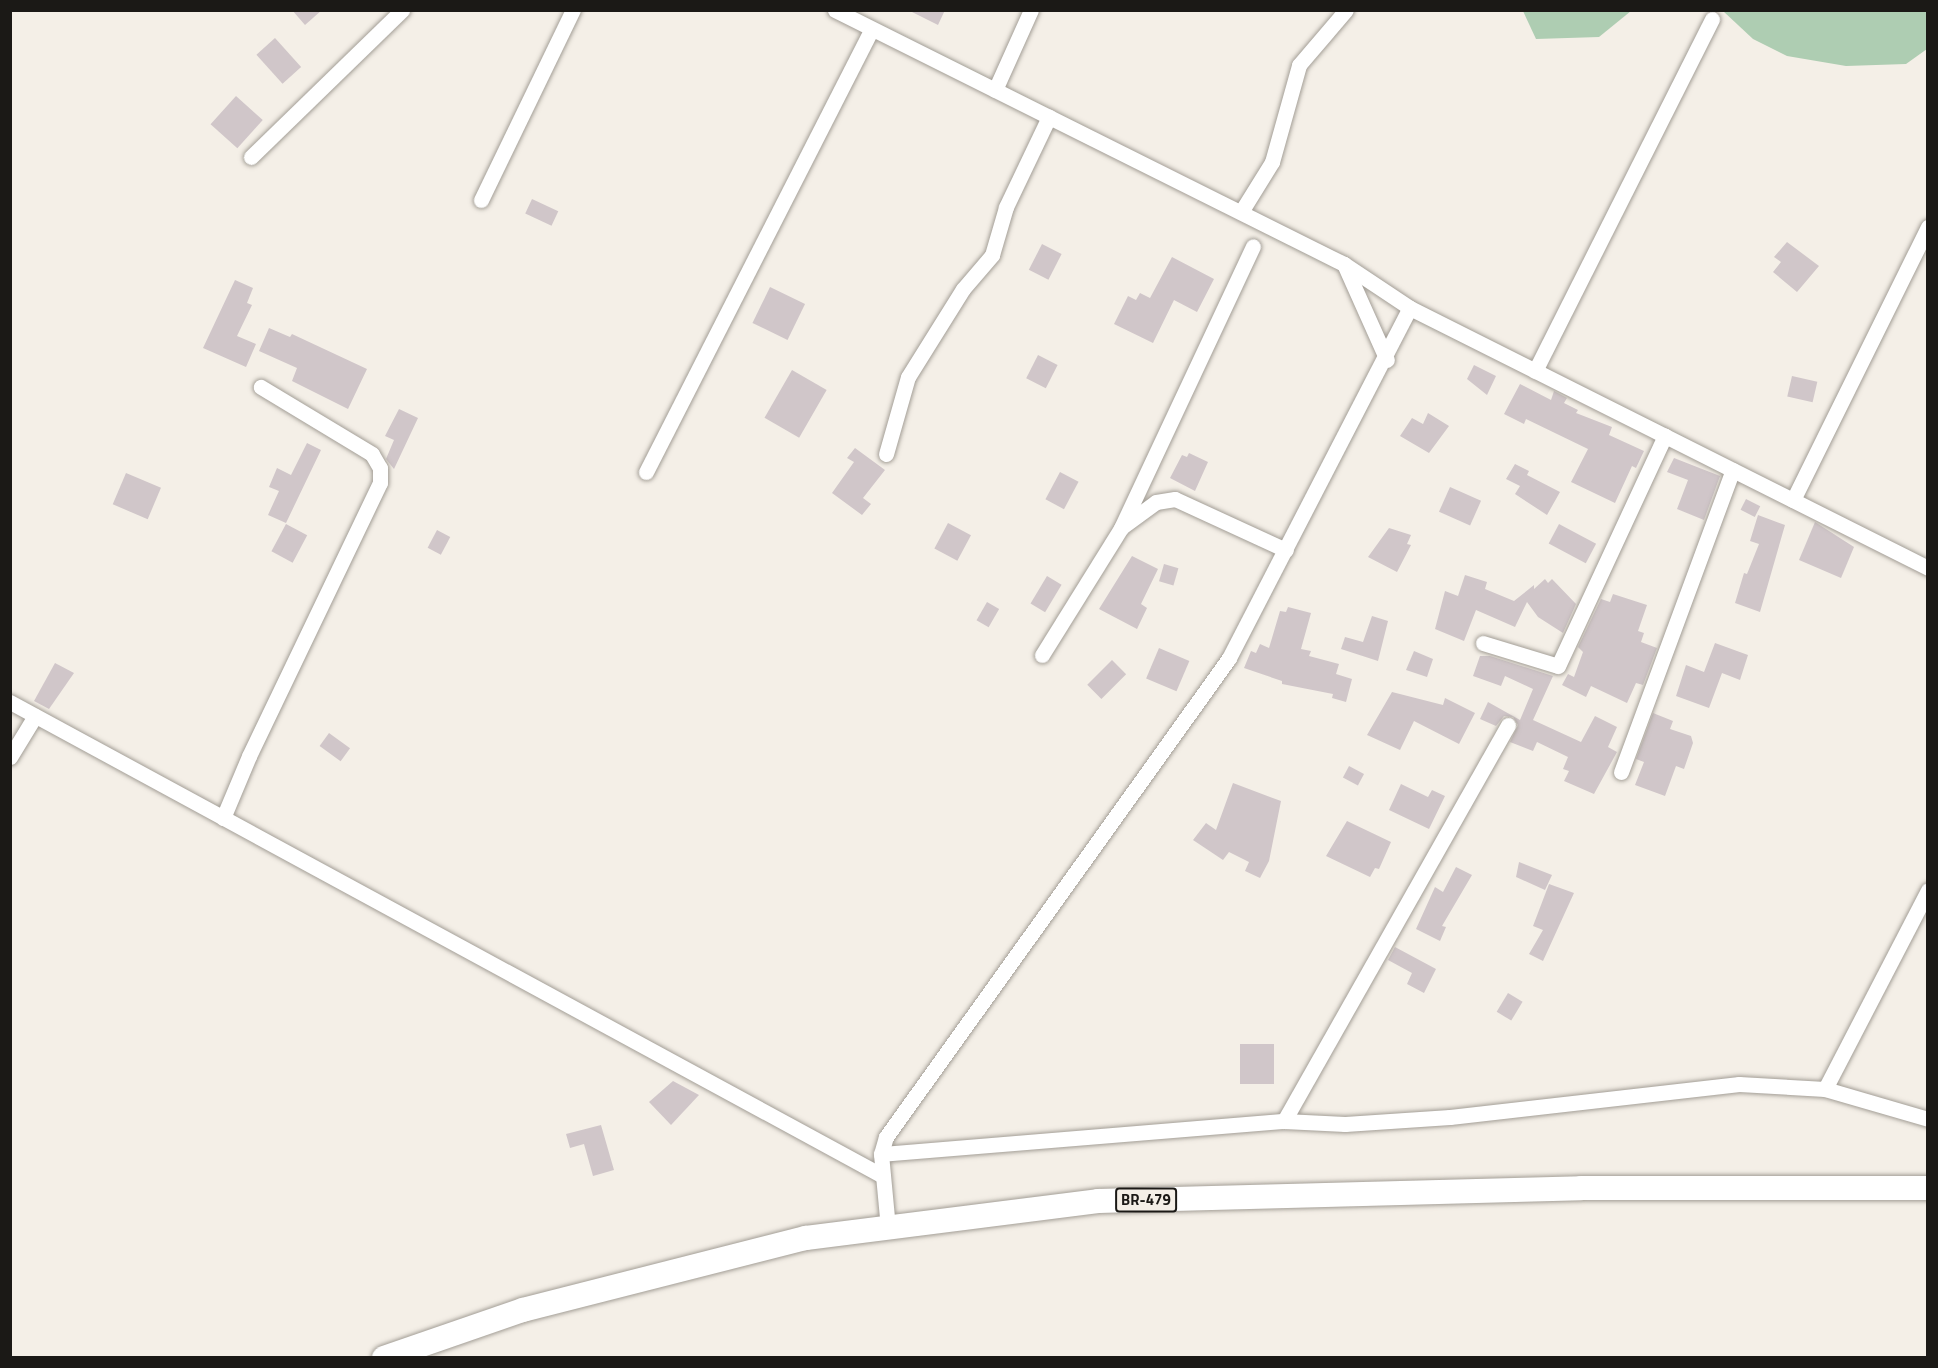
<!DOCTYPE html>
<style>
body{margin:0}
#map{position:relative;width:1938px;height:1368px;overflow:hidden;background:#f4efe7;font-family:"Titillium Web",sans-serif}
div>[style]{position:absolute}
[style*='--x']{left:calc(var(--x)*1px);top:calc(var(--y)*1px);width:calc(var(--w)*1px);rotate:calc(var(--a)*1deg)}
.green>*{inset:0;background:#aecdb2}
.building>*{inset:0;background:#d0c6c9;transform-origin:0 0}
.roads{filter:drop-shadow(0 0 2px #a39e96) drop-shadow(0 0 2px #a39e96)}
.minor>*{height:15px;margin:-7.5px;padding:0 7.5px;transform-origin:7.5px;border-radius:7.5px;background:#fff}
.primary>*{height:24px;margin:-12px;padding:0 12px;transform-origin:12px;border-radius:12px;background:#fff}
span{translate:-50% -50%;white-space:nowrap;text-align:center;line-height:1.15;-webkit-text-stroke:4.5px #f4efe7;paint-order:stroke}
.shield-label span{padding:2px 4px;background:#f4efe7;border:2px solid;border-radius:4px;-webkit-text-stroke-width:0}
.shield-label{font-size:15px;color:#1b1916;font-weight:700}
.frame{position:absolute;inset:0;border:12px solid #1b1916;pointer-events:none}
</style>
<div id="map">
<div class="green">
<div style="clip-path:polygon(1523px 11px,1631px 11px,1599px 37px,1536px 39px)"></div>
<div style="clip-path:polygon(1723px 11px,1927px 11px,1927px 49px,1906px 64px,1846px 66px,1787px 56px,1753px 39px)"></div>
</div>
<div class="building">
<div style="clip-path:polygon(292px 10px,322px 10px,305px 25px)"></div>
<div style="clip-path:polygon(908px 10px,945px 10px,938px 25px)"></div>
<div style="left:275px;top:38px;width:39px;height:25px;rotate:48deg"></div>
<div style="left:236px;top:96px;width:36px;height:38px;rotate:42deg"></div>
<div style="left:532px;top:199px;width:29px;height:16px;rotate:25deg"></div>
<div style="clip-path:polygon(1787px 242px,1819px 266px,1797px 292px,1773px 272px,1781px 262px,1774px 257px)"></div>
<div style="left:1042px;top:244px;width:22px;height:29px;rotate:27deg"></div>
<div style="clip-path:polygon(1172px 257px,1214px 279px,1197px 312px,1174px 300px,1153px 343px,1114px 324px,1128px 296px,1136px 300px,1140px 293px,1150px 298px)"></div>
<div style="clip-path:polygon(235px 280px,253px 288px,247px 303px,252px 305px,237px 336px,256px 344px,246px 367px,203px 348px)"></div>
<div style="left:770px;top:287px;width:39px;height:40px;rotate:26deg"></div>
<div style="clip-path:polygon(269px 328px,290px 337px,292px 334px,367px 369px,348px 409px,292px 381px,297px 368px,259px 351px)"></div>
<div style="left:1038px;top:355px;width:22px;height:26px;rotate:27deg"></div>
<div style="clip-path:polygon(1474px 365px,1496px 376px,1487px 395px,1467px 379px)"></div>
<div style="left:792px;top:370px;width:40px;height:55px;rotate:30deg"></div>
<div style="left:1792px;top:376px;width:26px;height:21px;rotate:13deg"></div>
<div style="clip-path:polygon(1520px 384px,1551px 400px,1554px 391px,1567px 398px,1564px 403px,1578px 410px,1576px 413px,1612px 427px,1609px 435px,1644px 451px,1636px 468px,1632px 466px,1615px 503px,1571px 482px,1588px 449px,1526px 419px,1524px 424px,1504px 414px)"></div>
<div style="clip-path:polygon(399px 409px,418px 418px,394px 469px,386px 459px,394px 440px,385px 436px)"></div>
<div style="clip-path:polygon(1428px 413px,1449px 426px,1429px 453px,1400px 436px,1412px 418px,1423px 424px)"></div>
<div style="clip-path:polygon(307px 443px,321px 450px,286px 523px,268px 515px,279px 491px,269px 487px,277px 468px,291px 475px)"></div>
<div style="clip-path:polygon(855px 448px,885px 470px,863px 498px,871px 504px,862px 515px,832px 493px,854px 462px,847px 458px)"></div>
<div style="clip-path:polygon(1189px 453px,1208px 462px,1195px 491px,1170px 478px,1182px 455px,1187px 457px)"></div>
<div style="clip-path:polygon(1674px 458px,1720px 476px,1704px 520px,1677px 509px,1688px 480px,1667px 472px)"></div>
<div style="clip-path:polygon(1515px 464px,1529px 471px,1527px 475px,1560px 492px,1547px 515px,1515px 494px,1520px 486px,1506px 479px)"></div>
<div style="left:1060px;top:472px;width:21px;height:31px;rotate:28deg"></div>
<div style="left:126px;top:473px;width:38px;height:34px;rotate:23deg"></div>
<div style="left:1450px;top:487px;width:34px;height:27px;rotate:24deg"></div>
<div style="left:1746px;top:499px;width:16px;height:12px;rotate:27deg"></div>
<div style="clip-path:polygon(1758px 515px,1785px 525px,1760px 612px,1735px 603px,1744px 573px,1747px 574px,1759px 544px,1750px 541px)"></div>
<div style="clip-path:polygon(1815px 522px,1854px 547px,1841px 578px,1799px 560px)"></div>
<div style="left:948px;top:523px;width:26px;height:29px;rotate:28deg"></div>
<div style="left:286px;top:524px;width:24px;height:31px;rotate:28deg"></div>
<div style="left:1559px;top:524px;width:42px;height:22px;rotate:28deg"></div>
<div style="clip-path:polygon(1389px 528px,1411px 535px,1407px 544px,1411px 545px,1397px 572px,1368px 557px)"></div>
<div style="left:437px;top:530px;width:15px;height:20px;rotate:28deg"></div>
<div style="clip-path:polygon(1132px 556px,1158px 569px,1141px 604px,1147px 608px,1137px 629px,1099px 609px)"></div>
<div style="left:1164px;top:564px;width:15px;height:18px;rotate:16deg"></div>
<div style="clip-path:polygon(1465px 575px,1487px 582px,1485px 589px,1514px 601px,1534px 585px,1534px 589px,1545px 579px,1548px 583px,1552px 579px,1576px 604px,1563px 633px,1538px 617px,1527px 602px,1515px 627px,1476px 610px,1464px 641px,1435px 629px,1445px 591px,1458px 596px)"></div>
<div style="left:1047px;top:576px;width:17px;height:32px;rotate:31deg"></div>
<div style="clip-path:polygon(1613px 594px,1647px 605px,1638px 631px,1644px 633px,1641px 642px,1657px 648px,1643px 685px,1636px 683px,1627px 703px,1591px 686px,1586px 697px,1562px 685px,1568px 674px,1574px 677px,1583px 652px,1578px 647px,1601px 599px,1610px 602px)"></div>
<div style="left:987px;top:602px;width:14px;height:21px;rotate:30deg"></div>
<div style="clip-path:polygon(1288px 607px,1311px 613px,1301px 649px,1311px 651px,1309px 656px,1339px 664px,1336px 674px,1352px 679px,1346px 702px,1332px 698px,1333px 694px,1282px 684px,1282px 681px,1244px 668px,1251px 651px,1256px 653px,1260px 644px,1269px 648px,1280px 611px,1286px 612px)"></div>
<div style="clip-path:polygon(1372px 616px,1388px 621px,1378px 661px,1341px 649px,1345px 637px,1363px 642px)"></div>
<div style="clip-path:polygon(1715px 643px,1748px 655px,1740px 680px,1722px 673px,1709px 708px,1676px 696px,1686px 665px,1704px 672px)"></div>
<div style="left:1159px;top:648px;width:33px;height:33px;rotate:23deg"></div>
<div style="clip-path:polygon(1414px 651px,1433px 659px,1427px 677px,1406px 670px)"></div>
<div style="clip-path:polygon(1480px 656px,1490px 656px,1553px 676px,1533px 720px,1581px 742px,1595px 716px,1617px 727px,1608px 747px,1617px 752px,1594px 794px,1564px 781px,1569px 771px,1563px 769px,1568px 757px,1537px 742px,1533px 751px,1510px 742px,1518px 725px,1513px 717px,1504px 716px,1496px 726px,1480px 719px,1488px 702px,1520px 720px,1533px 689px,1505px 676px,1501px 686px,1473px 676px)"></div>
<div style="left:1112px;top:660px;width:20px;height:35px;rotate:45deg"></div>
<div style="clip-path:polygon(55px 663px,74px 673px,49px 709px,34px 701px)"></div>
<div style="clip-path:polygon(1392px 692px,1443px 705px,1445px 698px,1475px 713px,1459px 744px,1414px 721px,1400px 750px,1367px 735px)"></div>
<div style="clip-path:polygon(1653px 713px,1673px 721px,1670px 729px,1691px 736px,1693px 743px,1684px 769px,1676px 766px,1665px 796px,1635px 785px,1644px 762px,1636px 759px)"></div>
<div style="left:329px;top:733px;width:26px;height:16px;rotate:36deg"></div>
<div style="left:1349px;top:766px;width:17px;height:13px;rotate:28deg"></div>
<div style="clip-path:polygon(1233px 783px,1281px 801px,1269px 861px,1260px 878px,1245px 871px,1249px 862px,1229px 852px,1223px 860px,1193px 840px,1206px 823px,1216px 830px)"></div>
<div style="clip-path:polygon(1401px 784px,1428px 797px,1432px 790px,1445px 796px,1429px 829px,1389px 810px)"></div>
<div style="clip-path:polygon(1347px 821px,1391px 842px,1379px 869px,1375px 868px,1370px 877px,1326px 856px)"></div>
<div style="clip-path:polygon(1519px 862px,1552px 875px,1545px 890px,1516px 877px)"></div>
<div style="clip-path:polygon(1456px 867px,1472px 875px,1442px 926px,1446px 927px,1440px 941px,1416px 929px,1435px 887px,1443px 892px)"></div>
<div style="clip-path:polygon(1549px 884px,1574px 893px,1543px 961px,1529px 954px,1543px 930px,1533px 926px)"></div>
<div style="clip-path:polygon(1395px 947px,1436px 969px,1424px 993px,1407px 984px,1412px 973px,1388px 960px)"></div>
<div style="left:1508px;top:993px;width:17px;height:22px;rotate:31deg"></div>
<div style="left:1274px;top:1044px;width:40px;height:34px;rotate:90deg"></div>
<div style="clip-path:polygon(673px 1081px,699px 1095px,671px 1125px,649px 1102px)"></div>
<div style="clip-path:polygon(601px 1125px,614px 1170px,593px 1176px,584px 1144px,570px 1148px,566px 1134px)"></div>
</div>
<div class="roads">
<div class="minor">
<div style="--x:835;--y:10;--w:569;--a:26.52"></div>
<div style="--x:1344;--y:264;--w:79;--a:33.7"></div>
<div style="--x:1410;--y:308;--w:580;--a:26.65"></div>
<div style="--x:995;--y:90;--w:88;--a:-65.8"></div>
<div style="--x:251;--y:157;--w:211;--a:-44.2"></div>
<div style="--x:481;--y:200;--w:211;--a:-64.2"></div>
<div style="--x:1241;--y:212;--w:59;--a:-58.2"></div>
<div style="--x:1272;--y:162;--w:101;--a:-74.4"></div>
<div style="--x:1299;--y:65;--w:72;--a:-49.5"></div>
<div style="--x:1344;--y:264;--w:105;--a:65.9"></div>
<div style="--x:1535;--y:371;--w:394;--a:-63.3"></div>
<div style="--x:886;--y:454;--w:80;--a:-74.1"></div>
<div style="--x:908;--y:377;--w:104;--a:-58"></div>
<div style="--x:963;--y:289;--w:45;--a:-49.5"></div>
<div style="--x:992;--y:255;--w:50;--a:-73.7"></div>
<div style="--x:1006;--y:207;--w:100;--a:-64.5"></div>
<div style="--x:646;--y:472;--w:497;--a:-63"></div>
<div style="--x:1793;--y:500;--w:305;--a:-63.7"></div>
<div style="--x:1122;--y:527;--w:42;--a:-36.3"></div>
<div style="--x:1156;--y:502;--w:19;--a:-9"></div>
<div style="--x:1175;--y:499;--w:122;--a:24.7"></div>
<div style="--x:1483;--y:643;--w:78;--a:17"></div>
<div style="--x:1558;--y:666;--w:254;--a:-65.1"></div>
<div style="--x:1042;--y:655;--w:150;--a:-58.1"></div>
<div style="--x:1121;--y:528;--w:311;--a:-64.9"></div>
<div style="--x:10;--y:702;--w:993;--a:28.5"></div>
<div style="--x:10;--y:757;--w:48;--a:-58.6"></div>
<div style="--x:1621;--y:772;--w:322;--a:-69.7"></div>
<div style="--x:223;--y:818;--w:67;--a:-67.2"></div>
<div style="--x:249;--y:756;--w:303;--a:-64.4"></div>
<div style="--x:380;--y:483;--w:15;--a:-90"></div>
<div style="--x:380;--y:468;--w:16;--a:-120"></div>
<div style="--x:372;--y:454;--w:130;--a:-148.9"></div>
<div style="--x:1825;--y:1089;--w:224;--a:-62.6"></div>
<div style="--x:1284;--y:1121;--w:61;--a:2.8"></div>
<div style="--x:1345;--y:1124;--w:105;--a:-3.8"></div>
<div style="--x:1450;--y:1117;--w:291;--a:-6.5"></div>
<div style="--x:1739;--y:1084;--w:86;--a:3.3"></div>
<div style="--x:1825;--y:1089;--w:107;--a:16.2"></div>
<div style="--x:881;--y:1154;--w:404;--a:-4.7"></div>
<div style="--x:1284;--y:1121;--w:455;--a:-60.5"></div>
<div style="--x:888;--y:1228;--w:74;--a:-95.4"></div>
<div style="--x:881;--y:1154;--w:18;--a:-74"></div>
<div style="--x:886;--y:1137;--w:589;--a:-54.39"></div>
<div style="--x:1229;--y:658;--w:394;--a:-62.7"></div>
</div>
<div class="primary">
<div style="--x:384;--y:1358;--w:147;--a:-19.1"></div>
<div style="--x:523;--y:1310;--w:292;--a:-14.3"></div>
<div style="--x:806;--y:1238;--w:294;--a:-7.2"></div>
<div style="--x:1098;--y:1201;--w:483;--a:-1.5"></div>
<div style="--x:1581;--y:1188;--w:347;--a:0"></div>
</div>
</div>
<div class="shield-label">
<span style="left:1146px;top:1200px">BR-479</span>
</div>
<div class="frame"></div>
</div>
